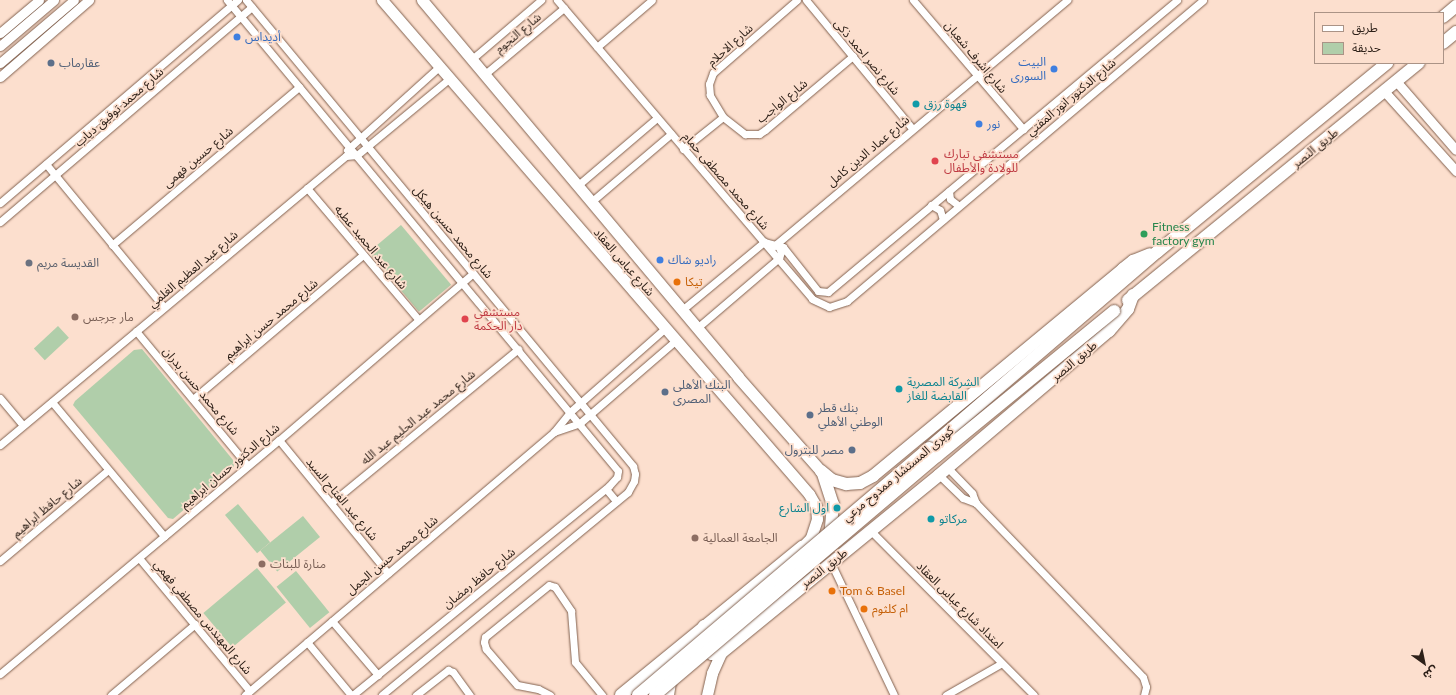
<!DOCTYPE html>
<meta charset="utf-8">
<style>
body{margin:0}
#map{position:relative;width:1456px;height:695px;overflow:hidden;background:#fcdfce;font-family:Lato,"Noto Sans Arabic",sans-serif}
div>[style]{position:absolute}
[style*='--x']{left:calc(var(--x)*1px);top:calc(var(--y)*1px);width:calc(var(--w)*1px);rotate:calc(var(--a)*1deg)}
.green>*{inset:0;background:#b0ceaa;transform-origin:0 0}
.roads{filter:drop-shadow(0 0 1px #826250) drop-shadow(0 0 1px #826250)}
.minor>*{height:7px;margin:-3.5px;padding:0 3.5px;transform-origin:3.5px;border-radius:3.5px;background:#fff}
.tertiary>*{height:9px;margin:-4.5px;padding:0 4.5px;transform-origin:4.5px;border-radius:4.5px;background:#fff}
.primary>*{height:11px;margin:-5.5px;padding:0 5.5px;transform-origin:5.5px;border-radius:5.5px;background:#fff}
.trunk>*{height:12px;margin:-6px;padding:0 6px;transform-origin:6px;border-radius:6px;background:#fff}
.bridges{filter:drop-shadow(0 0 1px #826250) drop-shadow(0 0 1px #826250)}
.trunk-bridge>*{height:12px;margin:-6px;padding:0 6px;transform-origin:6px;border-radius:6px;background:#fff}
.dots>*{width:11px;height:11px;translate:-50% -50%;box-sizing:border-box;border:2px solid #fcdfce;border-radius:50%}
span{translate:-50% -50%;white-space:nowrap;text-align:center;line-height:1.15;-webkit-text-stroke:3.5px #fcdfce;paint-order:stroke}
.street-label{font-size:12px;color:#2e2119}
.shop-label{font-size:12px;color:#366cbe}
.left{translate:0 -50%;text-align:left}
.right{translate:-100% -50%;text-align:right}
.service-label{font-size:12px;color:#4e5e75}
.culture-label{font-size:12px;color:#0d838f}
.health-label{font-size:12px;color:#be3a42}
.leisure-label{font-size:12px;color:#27864d}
.worship-label{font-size:12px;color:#5b616d}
.food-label{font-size:12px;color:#c56008}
.education-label{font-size:12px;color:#785e54}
.legend{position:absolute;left:1314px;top:12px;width:130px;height:52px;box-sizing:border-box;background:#fcdfce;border:1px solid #aa9386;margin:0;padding:5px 7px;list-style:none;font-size:12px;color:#2e2119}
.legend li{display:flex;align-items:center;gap:8px;height:20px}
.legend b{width:20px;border:1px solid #aa9386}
.north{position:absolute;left:1404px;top:643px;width:40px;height:40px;-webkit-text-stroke:3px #fcdfce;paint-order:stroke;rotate:147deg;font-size:11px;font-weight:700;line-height:16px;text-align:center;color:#2e2119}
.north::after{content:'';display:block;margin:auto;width:14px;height:18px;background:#2e2119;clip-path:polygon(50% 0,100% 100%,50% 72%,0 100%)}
</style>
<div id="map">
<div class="green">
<div style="left:401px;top:225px;width:78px;height:42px;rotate:50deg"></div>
<div style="left:58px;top:326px;width:16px;height:33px;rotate:47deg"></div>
<div style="clip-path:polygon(142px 349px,233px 460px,234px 467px,173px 519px,168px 518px,73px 405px,75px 401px,134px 350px)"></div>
<div style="left:238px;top:504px;width:50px;height:17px;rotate:50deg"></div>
<div style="left:303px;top:516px;width:27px;height:55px;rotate:51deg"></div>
<div style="left:257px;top:568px;width:45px;height:70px;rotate:50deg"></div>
<div style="left:296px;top:571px;width:53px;height:25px;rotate:51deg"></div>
</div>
<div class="roads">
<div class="minor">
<div style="--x:227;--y:0;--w:612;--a:50.3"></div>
<div style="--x:618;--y:471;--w:6;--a:99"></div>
<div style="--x:617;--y:477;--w:12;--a:132"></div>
<div style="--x:609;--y:486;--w:330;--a:140.8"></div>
<div style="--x:246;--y:0;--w:606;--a:50.29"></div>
<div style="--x:633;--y:466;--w:8;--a:76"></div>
<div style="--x:635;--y:474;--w:7;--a:98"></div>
<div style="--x:634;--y:481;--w:13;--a:119"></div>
<div style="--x:628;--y:492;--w:319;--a:140.5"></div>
<div style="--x:557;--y:0;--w:393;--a:49.5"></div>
<div style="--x:812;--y:299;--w:19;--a:25"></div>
<div style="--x:829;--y:307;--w:19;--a:-18"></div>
<div style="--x:847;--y:301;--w:466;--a:-40.2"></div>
<div style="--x:806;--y:0;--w:166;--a:50.4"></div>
<div style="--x:913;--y:0;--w:170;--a:49.5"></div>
<div style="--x:597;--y:47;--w:72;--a:-40.5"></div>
<div style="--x:472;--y:59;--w:91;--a:-40.5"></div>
<div style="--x:485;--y:74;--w:103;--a:-39.9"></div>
<div style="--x:723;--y:117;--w:26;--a:-121"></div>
<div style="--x:710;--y:95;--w:11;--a:-95"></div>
<div style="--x:709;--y:84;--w:12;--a:-70"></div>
<div style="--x:713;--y:73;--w:111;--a:-41"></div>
<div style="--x:683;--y:149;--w:51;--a:-38.7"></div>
<div style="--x:723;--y:117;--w:28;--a:38"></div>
<div style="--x:745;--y:134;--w:14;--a:0"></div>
<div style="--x:759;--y:134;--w:7;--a:-34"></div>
<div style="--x:765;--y:130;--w:115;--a:-40.1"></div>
<div style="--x:347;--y:150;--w:124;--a:-42.1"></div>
<div style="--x:46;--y:164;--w:185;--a:50.5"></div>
<div style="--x:577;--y:186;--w:105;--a:-40.4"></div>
<div style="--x:307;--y:188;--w:172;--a:49.7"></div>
<div style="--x:949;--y:191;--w:8;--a:83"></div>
<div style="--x:950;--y:199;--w:11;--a:38"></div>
<div style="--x:591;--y:202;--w:105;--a:-40.4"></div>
<div style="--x:0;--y:203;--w:313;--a:-40.5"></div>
<div style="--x:931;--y:205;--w:10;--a:29"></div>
<div style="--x:940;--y:210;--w:10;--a:73"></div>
<div style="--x:0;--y:222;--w:331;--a:-40.5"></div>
<div style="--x:764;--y:242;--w:20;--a:15"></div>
<div style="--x:783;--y:247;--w:56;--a:51.5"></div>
<div style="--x:818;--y:291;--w:10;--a:6"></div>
<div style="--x:828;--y:292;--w:455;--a:-39.9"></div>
<div style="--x:112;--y:245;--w:245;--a:-40.2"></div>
<div style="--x:774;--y:246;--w:383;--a:-40"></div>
<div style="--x:682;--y:310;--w:107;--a:-39.7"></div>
<div style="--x:697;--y:328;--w:108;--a:-40.5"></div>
<div style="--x:779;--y:258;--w:6;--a:-72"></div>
<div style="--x:781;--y:252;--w:9;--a:-117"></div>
<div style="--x:136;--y:331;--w:175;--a:50.3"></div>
<div style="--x:0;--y:398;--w:35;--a:50"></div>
<div style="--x:193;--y:399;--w:223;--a:-40.3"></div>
<div style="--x:52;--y:402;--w:175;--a:50.1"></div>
<div style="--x:554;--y:432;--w:28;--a:-19"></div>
<div style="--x:580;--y:423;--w:125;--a:-40.8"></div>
<div style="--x:279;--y:440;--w:172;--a:50.7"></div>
<div style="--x:0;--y:445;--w:451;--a:-39.9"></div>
<div style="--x:346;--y:156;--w:11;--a:-5"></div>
<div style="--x:357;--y:155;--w:119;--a:-39.6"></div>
<div style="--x:948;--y:468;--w:35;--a:46"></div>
<div style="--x:972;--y:493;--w:11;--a:68"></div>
<div style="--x:939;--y:475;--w:33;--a:44"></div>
<div style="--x:963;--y:498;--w:14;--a:21"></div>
<div style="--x:976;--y:503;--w:241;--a:46.2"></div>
<div style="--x:1143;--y:677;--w:10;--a:73"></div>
<div style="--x:1146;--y:687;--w:8;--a:104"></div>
<div style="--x:606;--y:489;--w:16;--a:50"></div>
<div style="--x:332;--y:502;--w:241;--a:-39.4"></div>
<div style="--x:871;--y:531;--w:231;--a:45.2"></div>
<div style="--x:139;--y:558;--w:173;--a:50.2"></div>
<div style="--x:0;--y:561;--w:141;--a:-40.1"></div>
<div style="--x:831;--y:563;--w:146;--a:64.5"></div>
<div style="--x:332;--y:621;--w:71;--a:49.6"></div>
<div style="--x:307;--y:642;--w:69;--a:50.3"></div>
<div style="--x:0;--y:674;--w:364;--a:-40"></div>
<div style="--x:279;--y:440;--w:256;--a:-40.7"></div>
<div style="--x:111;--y:695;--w:110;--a:-40.2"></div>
<div style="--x:245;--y:695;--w:406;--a:-40.4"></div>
<div style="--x:554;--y:432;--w:26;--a:-51"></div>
<div style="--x:570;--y:412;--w:125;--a:-41.4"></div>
<div style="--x:416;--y:695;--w:41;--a:-38"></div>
<div style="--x:448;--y:670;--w:5;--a:22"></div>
<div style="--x:453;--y:672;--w:29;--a:54"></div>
<div style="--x:550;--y:695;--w:13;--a:-153"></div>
<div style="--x:538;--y:689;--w:21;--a:-169"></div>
<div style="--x:517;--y:685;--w:48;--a:-130.7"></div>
<div style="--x:486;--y:649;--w:7;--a:-106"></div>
<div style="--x:484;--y:642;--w:5;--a:-79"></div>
<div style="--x:485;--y:637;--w:82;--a:-39.1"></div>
<div style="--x:549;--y:585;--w:6;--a:18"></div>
<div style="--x:555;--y:587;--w:29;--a:56"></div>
<div style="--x:571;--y:611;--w:51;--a:85.5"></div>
<div style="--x:575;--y:662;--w:43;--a:50.7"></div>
<div style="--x:946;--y:695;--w:64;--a:-29.7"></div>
</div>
<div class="tertiary">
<div style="--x:0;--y:33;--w:51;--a:-40.2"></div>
<div style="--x:0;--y:46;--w:71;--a:-40.4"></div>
<div style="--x:0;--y:63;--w:97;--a:-40.4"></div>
<div style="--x:0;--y:77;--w:118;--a:-40.9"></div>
<div style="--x:1396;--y:81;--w:91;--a:49"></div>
<div style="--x:1384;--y:91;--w:108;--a:48"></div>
</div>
<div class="primary">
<div style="--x:382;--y:0;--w:653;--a:49.16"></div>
<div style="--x:809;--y:494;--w:14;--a:60"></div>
<div style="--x:816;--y:506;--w:13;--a:86"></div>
<div style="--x:817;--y:519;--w:20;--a:108"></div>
<div style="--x:811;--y:538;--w:13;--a:135"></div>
<div style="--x:422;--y:0;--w:492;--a:50"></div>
<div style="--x:738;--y:377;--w:125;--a:48.6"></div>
<div style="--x:707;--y:695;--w:23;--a:-77"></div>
<div style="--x:712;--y:673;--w:22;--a:-66"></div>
</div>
<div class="trunk">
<div style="--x:1443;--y:17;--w:17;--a:-40"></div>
<div style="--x:1443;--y:43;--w:17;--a:-40"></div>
<div style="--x:1128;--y:300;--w:375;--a:-39.2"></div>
<div style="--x:929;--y:448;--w:301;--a:-40.7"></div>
<div style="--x:1157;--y:252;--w:298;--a:-39.4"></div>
<div style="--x:821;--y:471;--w:14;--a:39"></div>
<div style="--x:832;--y:480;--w:15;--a:16"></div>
<div style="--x:846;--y:484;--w:14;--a:-4"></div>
<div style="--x:860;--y:483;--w:15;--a:-28"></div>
<div style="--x:873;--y:476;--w:325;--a:-39.6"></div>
<div style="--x:1123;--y:269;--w:13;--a:-39"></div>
<div style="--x:1133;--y:261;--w:18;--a:-22"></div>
<div style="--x:823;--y:474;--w:32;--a:72"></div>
<div style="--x:833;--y:504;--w:33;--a:95"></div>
<div style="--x:704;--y:626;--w:9;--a:117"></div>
<div style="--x:700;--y:634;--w:9;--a:90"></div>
<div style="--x:700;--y:643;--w:8;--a:60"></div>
<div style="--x:704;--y:650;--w:9;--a:27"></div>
<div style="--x:712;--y:654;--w:9;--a:-6"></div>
<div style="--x:721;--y:653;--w:281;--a:-39.2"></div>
<div style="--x:939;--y:475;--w:223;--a:-40.3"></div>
<div style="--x:1109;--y:331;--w:29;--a:-49"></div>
<div style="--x:1128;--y:309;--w:15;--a:-70"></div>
<div style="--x:621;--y:695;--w:234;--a:-39.3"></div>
<div style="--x:668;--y:695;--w:19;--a:-81"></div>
</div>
</div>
<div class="bridges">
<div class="trunk-bridge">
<div style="--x:638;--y:695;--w:382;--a:-40.3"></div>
<div style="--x:655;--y:695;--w:370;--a:-40.3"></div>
<div style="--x:937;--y:456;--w:229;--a:-39.3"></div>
</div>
</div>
<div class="dots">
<div style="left:237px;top:37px;background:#3f7fe0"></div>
<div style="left:51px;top:63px;background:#5c6f8a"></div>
<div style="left:1054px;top:69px;background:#3f7fe0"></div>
<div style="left:916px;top:104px;background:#0f9aa8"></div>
<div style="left:979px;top:124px;background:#3f7fe0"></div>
<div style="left:935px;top:161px;background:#e0444e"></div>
<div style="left:1144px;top:234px;background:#2e9e5b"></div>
<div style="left:660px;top:260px;background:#3f7fe0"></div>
<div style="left:29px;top:263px;background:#6b7280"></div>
<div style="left:677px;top:282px;background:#e8710a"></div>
<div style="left:75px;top:317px;background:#8d6e63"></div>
<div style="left:465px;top:319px;background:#e0444e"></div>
<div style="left:899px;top:389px;background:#0f9aa8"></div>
<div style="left:665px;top:392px;background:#5c6f8a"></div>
<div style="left:810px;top:415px;background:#5c6f8a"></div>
<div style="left:852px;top:450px;background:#5c6f8a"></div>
<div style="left:837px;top:508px;background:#0f9aa8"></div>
<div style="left:931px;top:519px;background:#0f9aa8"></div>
<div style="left:695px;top:538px;background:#8d6e63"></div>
<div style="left:262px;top:564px;background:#8d6e63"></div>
<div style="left:832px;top:591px;background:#e8710a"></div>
<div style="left:864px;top:609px;background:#e8710a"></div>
</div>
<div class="street-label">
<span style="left:518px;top:33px;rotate:-40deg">شارع النجوم</span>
<span style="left:730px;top:45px;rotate:-42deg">شارع الاحلام</span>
<span style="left:867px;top:57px;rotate:50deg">شارع نصر احمد ذكى</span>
<span style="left:976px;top:57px;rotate:50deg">شارع اشرف شعبان</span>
<span style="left:1071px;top:97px;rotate:-40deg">شارع الدكتور انور المفتي</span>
<span style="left:782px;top:101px;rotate:-39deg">شارع الواجب</span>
<span style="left:119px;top:107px;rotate:-41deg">شارع محمد توفيق دياب</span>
<span style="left:1315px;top:148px;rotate:-39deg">طريق النصر</span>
<span style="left:868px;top:151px;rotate:-40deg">شارع عماد الدين كامل</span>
<span style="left:198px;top:157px;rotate:-40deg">شارع حسين فهمى</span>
<span style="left:726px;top:181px;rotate:49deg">شارع محمد مصطفى حمام</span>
<span style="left:453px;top:232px;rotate:50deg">شارع محمد حسين هيكل</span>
<span style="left:371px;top:247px;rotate:50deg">شارع عبد الحميد عطيه</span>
<span style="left:624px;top:262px;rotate:49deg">شارع عباس العقاد</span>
<span style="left:193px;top:269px;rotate:-40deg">شارع عبد العظيم الغلمي</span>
<span style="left:271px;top:319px;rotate:-40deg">شارع محمد حسن ابراهيم</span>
<span style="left:1074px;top:361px;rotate:-40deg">طريق النصر</span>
<span style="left:201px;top:391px;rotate:50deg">شارع محمد حسن بدران</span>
<span style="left:418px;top:417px;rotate:-39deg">شارع محمد عبد الحليم عبد الله</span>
<span style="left:230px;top:466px;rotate:-40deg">شارع الدكتور حسان ابراهيم</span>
<span style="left:898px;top:474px;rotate:-40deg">كوبرى المستشار ممدوح مرعي</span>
<span style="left:342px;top:499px;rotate:50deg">شارع عبد الفتاح السيد</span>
<span style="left:47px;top:507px;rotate:-40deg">شارع حافظ ابراهيم</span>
<span style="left:392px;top:555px;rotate:-40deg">شارع محمد حسن الجمل</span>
<span style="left:824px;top:568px;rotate:-38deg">طريق النصر</span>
<span style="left:479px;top:578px;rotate:-39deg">شارع حافظ رمضان</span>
<span style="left:960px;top:605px;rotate:45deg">امتداد شارع عباس العقاد</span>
<span style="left:203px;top:617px;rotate:50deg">شارع المهندس مصطفي فهمي</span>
</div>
<div class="shop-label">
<span class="left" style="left:245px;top:37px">أديداس</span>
<span class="right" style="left:1046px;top:69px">البيت<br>السورى</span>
<span class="left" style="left:987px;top:124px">نور</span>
<span class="left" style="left:668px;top:260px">راديو شاك</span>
</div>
<div class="service-label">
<span class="left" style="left:59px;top:63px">عقارماب</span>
<span class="left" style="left:673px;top:392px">البنك الأهلى<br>المصرى</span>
<span class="left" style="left:818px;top:415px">بنك قطر<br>الوطني الأهلي</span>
<span class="right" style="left:844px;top:450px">مصر للبترول</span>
</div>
<div class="culture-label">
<span class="left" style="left:924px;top:104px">قهوة رزق</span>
<span class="left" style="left:907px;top:389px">الشركة المصرية<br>القابضة للغاز</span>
<span class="right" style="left:829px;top:508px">اول الشارع</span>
<span class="left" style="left:939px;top:519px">مركاتو</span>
</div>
<div class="health-label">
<span class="left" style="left:944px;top:161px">مستشفى تبارك<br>للولادة والأطفال</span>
<span class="left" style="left:474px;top:319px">مستشفي<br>دار الحكمة</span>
</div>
<div class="leisure-label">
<span class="left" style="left:1152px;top:234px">Fitness<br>factory gym</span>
</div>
<div class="worship-label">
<span class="left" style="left:37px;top:263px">القديسة مريم</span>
</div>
<div class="food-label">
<span class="left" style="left:685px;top:282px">تيكا</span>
<span class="left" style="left:840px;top:591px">Tom &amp; Basel</span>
<span class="left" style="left:872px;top:609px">ام كلثوم</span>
</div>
<div class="education-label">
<span class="left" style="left:83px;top:317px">مار جرجس</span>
<span class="left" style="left:703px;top:538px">الجامعة العمالية</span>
<span class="left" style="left:270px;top:564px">منارة للبنات</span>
</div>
<ul class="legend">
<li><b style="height:5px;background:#fff"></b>طريق</li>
<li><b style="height:11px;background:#b0ceaa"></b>حديقة</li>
</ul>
<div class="north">ش</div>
</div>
